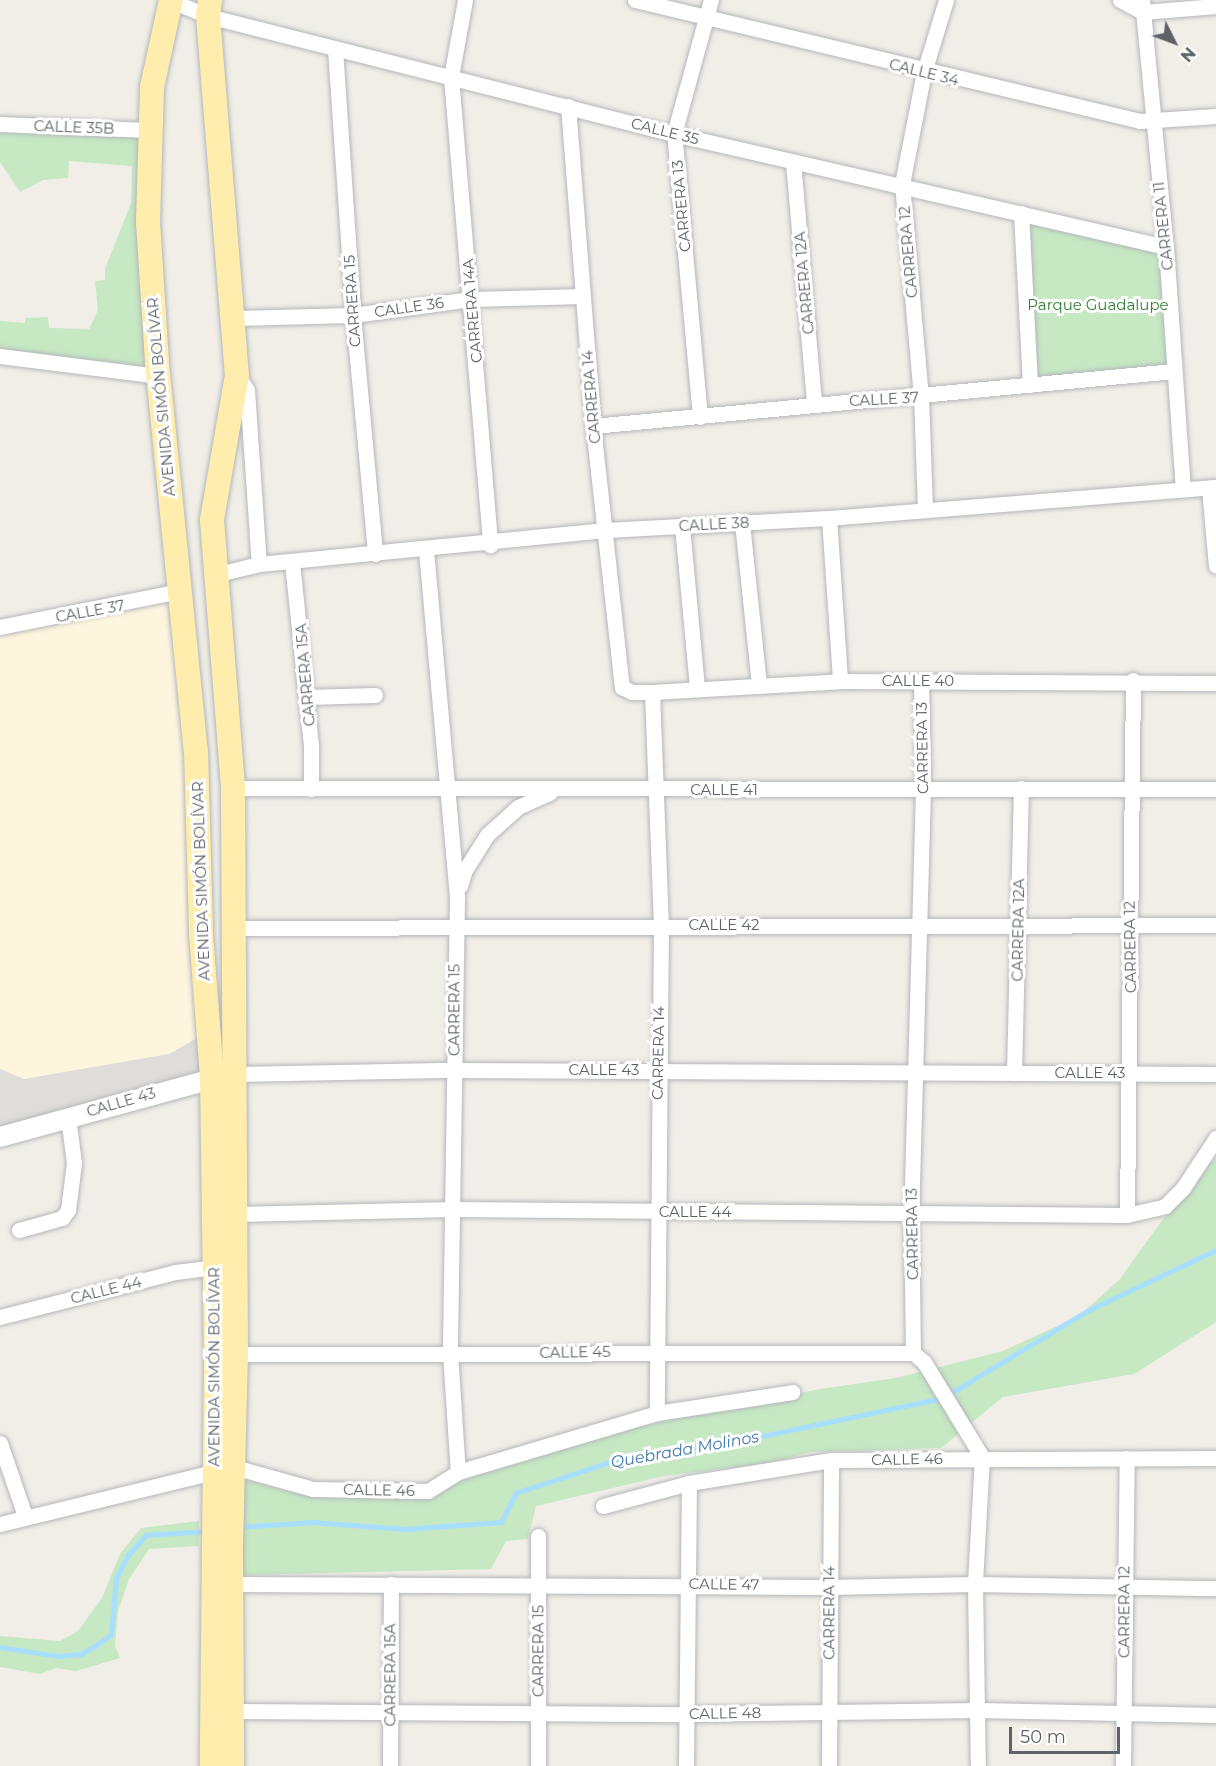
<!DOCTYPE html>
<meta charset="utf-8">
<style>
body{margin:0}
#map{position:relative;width:1216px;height:1766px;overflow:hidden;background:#f0eee7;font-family:Montserrat,sans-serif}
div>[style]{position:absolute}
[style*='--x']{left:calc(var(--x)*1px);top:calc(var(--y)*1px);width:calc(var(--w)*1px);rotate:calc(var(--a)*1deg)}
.commercial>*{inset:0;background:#fef5de}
.industrial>*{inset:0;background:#dfddd9}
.green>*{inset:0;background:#c6e8c3}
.stream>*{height:4.5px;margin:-2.25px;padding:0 2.25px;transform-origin:2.25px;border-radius:2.25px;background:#a8deff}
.roads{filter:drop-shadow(0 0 2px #b4b7bb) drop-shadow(0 0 2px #b4b7bb)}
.minor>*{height:15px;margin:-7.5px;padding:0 7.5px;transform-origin:7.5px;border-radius:7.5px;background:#fff}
.tertiary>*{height:20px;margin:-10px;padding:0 10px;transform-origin:10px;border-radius:10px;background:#fff}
.primary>*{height:24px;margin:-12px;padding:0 12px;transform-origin:12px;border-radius:12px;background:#ffedad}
span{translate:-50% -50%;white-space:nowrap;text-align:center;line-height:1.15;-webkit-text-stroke:6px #fff;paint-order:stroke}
.street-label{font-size:15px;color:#5e6367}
.park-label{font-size:15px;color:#348133}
.water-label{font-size:16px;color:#407aaa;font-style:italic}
.north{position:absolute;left:1144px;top:12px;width:60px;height:60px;-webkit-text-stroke:4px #fff;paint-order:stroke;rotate:132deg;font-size:16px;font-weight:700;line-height:24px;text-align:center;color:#5e6367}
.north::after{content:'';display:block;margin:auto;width:21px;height:27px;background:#5e6367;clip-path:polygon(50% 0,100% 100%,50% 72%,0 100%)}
.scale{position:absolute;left:1009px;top:1727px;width:111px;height:27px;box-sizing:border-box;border:3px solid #5e6367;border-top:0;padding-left:8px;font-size:18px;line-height:21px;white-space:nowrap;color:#5e6367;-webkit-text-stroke:4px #fff;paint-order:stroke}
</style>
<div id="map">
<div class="commercial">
<div style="clip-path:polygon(180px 591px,208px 1032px,169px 1054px,24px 1079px,0 1069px,0 627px)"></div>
</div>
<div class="industrial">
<div style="clip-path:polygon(208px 1032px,212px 1076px,0 1137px,0 1069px,24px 1079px,169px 1054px)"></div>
</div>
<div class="green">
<div style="clip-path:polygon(0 124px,148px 130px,158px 376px,0 356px,0 321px,25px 323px,25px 318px,48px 317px,49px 328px,89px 329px,98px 310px,95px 281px,105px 280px,105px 269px,131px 203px,132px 166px,69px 161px,68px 178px,43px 180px,20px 192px,0 162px)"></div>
<div style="clip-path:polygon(1021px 213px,1166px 247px,1174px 371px,1030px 385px)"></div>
<div style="clip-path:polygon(1216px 1157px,1216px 1322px,1134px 1374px,1003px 1397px,941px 1448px,810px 1452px,769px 1463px,664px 1476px,536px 1506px,528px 1539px,506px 1541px,491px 1569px,243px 1575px,234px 1477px,312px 1497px,430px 1499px,460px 1481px,641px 1426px,820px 1389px,896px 1378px,1003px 1351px,1079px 1316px,1120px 1279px,1160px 1223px)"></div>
<div style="clip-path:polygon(199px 1521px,199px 1546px,149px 1549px,129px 1579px,118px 1611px,115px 1646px,120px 1658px,76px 1671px,56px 1668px,40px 1674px,0 1667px,0 1636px,60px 1641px,78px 1631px,102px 1598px,120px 1554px,141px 1528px)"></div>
</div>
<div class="stream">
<div style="--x:239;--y:1527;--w:74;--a:-3.9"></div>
<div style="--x:313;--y:1522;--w:92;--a:4.4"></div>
<div style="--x:405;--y:1529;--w:96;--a:-4.2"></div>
<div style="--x:501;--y:1522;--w:33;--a:-63"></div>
<div style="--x:516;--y:1493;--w:108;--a:-18.3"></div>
<div style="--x:619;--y:1459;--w:116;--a:-8.4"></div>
<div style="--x:734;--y:1442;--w:214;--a:-11.9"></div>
<div style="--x:943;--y:1398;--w:168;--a:-31.1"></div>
<div style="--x:1087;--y:1311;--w:143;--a:-25.3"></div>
<div style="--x:0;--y:1647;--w:59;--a:8.8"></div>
<div style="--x:58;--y:1656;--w:23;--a:-5"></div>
<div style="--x:81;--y:1654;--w:16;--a:-30"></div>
<div style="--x:95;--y:1646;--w:19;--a:-35"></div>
<div style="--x:111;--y:1635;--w:57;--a:-85"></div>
<div style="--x:116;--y:1578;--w:27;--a:-62"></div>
<div style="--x:129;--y:1554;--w:25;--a:-48"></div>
<div style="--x:146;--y:1535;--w:61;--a:-3.8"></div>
</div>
<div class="roads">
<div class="minor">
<div style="--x:169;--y:0;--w:42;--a:22.3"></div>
<div style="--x:208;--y:16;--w:481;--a:14.2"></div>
<div style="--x:674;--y:134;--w:505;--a:12.94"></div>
<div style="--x:465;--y:0;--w:78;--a:100.3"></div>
<div style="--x:451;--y:77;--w:470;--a:85.2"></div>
<div style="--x:635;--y:0;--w:519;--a:13.47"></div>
<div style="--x:1140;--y:121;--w:76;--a:-3.8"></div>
<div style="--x:1120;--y:0;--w:26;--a:28"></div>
<div style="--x:1143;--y:12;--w:73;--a:-4.7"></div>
<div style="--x:1142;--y:0;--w:248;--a:84.5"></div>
<div style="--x:1166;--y:247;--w:243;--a:86"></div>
<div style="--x:335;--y:49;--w:267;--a:86.1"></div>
<div style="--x:353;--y:315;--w:240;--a:84.7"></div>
<div style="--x:568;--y:106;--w:321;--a:85.5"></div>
<div style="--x:593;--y:426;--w:263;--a:83.7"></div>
<div style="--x:622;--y:687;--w:11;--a:27"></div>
<div style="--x:632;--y:692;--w:20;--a:0"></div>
<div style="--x:652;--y:692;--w:188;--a:-3.3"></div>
<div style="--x:840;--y:681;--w:376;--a:0.3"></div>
<div style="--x:0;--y:124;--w:148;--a:2.3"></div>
<div style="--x:793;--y:162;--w:242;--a:85"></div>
<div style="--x:1021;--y:213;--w:172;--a:87"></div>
<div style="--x:236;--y:318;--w:117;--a:-1.5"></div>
<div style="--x:353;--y:315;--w:119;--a:-7.7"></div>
<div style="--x:471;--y:299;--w:112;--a:-1.5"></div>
<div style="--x:0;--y:356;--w:159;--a:7.2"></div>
<div style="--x:237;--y:375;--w:18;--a:56"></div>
<div style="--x:247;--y:390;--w:174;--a:86.1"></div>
<div style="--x:700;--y:417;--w:284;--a:-95.2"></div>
<div style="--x:674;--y:134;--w:139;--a:-74.6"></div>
<div style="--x:593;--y:426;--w:584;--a:-5.41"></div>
<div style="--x:1209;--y:488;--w:78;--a:84.9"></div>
<div style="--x:925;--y:510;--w:113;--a:-92"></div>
<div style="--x:921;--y:397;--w:214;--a:-95.1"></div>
<div style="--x:902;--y:184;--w:114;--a:-78.9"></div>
<div style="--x:924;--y:72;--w:75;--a:-73"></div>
<div style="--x:829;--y:518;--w:163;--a:86.1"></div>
<div style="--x:742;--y:523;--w:164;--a:84"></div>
<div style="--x:682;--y:526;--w:164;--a:84.7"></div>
<div style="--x:426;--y:550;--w:349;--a:84.9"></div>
<div style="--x:457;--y:898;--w:455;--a:90.9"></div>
<div style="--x:450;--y:1353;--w:119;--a:86.2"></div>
<div style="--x:292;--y:562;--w:184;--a:84.1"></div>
<div style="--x:311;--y:745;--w:44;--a:90"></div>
<div style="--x:214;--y:575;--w:46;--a:-13.7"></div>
<div style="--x:259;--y:564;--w:348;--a:-5.6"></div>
<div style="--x:605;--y:530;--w:224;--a:-3.1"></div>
<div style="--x:829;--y:518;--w:388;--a:-4.6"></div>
<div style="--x:0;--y:627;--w:184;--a:-11.3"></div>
<div style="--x:921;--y:681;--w:109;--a:88.9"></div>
<div style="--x:923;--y:790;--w:422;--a:91.6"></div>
<div style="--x:911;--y:1212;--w:141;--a:89.2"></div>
<div style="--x:913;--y:1353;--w:14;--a:39"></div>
<div style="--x:924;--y:1362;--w:111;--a:58.6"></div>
<div style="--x:982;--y:1457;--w:127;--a:93.2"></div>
<div style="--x:975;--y:1584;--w:182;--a:89.1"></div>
<div style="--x:652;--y:692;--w:233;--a:87.8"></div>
<div style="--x:661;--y:925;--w:488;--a:90.5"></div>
<div style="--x:306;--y:697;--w:69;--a:-1.7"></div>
<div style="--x:233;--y:788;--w:983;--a:0.06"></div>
<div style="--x:460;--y:886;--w:17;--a:-73"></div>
<div style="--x:465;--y:870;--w:41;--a:-57.8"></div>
<div style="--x:487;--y:835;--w:42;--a:-42.1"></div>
<div style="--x:518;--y:807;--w:35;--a:-24"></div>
<div style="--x:232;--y:928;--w:984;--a:-0.17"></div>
<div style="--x:1014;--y:1073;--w:285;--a:-88.6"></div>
<div style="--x:236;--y:1074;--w:218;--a:-1.1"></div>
<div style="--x:454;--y:1070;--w:762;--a:0.3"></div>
<div style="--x:235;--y:1214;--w:218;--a:-1.3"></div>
<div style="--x:453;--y:1209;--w:674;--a:0.51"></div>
<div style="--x:1127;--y:1215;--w:39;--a:-13"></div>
<div style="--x:1165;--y:1206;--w:25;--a:-45"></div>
<div style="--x:1183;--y:1188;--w:60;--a:-56.6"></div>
<div style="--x:1127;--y:1215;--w:535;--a:-89.36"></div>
<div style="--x:19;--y:1230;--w:45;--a:-15.6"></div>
<div style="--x:62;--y:1218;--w:10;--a:-53"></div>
<div style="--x:68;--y:1210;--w:47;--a:-82.7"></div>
<div style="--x:74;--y:1163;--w:46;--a:-97.4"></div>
<div style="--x:0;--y:1317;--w:181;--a:-14.4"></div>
<div style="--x:175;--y:1272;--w:38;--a:-7"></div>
<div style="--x:236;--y:1354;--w:677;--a:-0.08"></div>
<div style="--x:0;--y:1443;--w:77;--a:71.1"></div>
<div style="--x:234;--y:1467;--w:82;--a:15.6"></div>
<div style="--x:313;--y:1489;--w:115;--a:1"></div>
<div style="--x:428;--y:1491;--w:36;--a:-32"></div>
<div style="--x:458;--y:1472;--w:208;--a:-16.5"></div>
<div style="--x:657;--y:1413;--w:137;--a:-8.8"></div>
<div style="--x:603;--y:1506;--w:89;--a:-15"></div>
<div style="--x:689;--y:1483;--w:144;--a:-9.2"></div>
<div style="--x:831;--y:1460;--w:385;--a:-0.3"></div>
<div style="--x:0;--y:1524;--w:220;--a:-13.7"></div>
<div style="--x:538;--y:1536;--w:230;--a:90"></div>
<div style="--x:232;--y:1584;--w:597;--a:0.29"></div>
<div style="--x:829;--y:1587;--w:146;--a:-1.2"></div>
<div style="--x:975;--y:1584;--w:241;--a:1"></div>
<div style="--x:233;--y:1711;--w:452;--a:0.4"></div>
<div style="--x:685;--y:1714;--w:293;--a:-0.8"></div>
<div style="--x:978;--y:1710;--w:238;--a:1.2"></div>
<div style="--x:390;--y:1766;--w:182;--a:-89.7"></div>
<div style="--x:686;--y:1766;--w:283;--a:-89.4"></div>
<div style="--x:829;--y:1766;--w:306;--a:-89.6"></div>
<div style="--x:1123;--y:1766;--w:308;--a:-89.3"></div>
</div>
<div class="tertiary">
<div style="--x:0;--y:1137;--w:234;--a:-15.3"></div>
</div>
<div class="primary">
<div style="--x:171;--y:0;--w:89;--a:102.3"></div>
<div style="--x:152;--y:87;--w:135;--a:91.7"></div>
<div style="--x:148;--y:222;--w:141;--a:86.3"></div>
<div style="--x:157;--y:363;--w:390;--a:84.3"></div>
<div style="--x:196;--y:751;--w:183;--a:88.4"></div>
<div style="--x:201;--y:934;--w:142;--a:85.6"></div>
<div style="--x:212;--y:1076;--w:282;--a:89.2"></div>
<div style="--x:216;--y:1358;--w:408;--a:90.6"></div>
<div style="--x:210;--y:0;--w:16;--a:97"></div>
<div style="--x:208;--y:16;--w:360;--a:85.4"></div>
<div style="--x:237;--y:375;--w:147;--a:99.8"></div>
<div style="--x:212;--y:520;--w:269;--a:85.5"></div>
<div style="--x:233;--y:788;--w:566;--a:89.7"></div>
<div style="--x:236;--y:1354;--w:196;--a:91.5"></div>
<div style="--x:231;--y:1550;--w:216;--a:89.7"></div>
</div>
</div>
<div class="street-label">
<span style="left:924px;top:72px;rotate:14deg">CALLE 34</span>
<span style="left:74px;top:127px;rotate:2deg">CALLE 35B</span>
<span style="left:665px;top:131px;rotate:14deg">CALLE 35</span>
<span style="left:681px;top:206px;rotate:-95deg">CARRERA 13</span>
<span style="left:1163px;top:226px;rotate:-96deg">CARRERA 11</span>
<span style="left:908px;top:252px;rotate:-95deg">CARRERA 12</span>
<span style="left:804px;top:283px;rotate:-95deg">CARRERA 12A</span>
<span style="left:352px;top:301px;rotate:-94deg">CARRERA 15</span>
<span style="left:409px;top:307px;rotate:-8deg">CALLE 36</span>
<span style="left:472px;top:311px;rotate:-95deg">CARRERA 14A</span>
<span style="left:161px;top:397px;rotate:-95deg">AVENIDA SIMÓN BOLÍVAR</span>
<span style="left:591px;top:397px;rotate:-95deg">CARRERA 14</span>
<span style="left:884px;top:399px;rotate:-3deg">CALLE 37</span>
<span style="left:714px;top:524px;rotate:-3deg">CALLE 38</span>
<span style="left:90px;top:611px;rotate:-10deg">CALLE 37</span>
<span style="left:305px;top:675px;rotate:-95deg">CARRERA 15A</span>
<span style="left:918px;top:681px">CALLE 40</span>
<span style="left:922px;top:748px;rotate:-91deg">CARRERA 13</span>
<span style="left:724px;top:790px">CALLE 41</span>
<span style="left:201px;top:881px;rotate:-92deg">AVENIDA SIMÓN BOLÍVAR</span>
<span style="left:724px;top:925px">CALLE 42</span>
<span style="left:1018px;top:930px;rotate:-89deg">CARRERA 12A</span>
<span style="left:1130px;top:947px;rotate:-91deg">CARRERA 12</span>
<span style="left:454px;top:1010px;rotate:-90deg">CARRERA 15</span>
<span style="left:658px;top:1053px;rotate:-89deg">CARRERA 14</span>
<span style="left:604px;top:1070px">CALLE 43</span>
<span style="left:1090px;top:1073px">CALLE 43</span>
<span style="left:121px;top:1102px;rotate:-16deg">CALLE 43</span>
<span style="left:695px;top:1212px">CALLE 44</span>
<span style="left:912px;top:1234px;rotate:-91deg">CARRERA 13</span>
<span style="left:106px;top:1290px;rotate:-14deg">CALLE 44</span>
<span style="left:575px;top:1352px;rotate:-1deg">CALLE 45</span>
<span style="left:214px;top:1367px;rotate:-90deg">AVENIDA SIMÓN BOLÍVAR</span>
<span style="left:907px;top:1459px;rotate:-1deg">CALLE 46</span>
<span style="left:379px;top:1490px;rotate:1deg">CALLE 46</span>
<span style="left:724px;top:1584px;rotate:1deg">CALLE 47</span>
<span style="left:1124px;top:1612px;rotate:-90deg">CARRERA 12</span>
<span style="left:829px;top:1613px;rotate:-90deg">CARRERA 14</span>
<span style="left:538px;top:1651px;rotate:-90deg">CARRERA 15</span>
<span style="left:390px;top:1675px;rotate:-90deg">CARRERA 15A</span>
<span style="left:725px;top:1713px;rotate:-1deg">CALLE 48</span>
</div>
<div class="park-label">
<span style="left:1098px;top:305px">Parque Guadalupe</span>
</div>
<div class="water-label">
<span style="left:685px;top:1450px;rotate:-10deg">Quebrada Molinos</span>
</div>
<div class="north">N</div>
<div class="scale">50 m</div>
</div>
